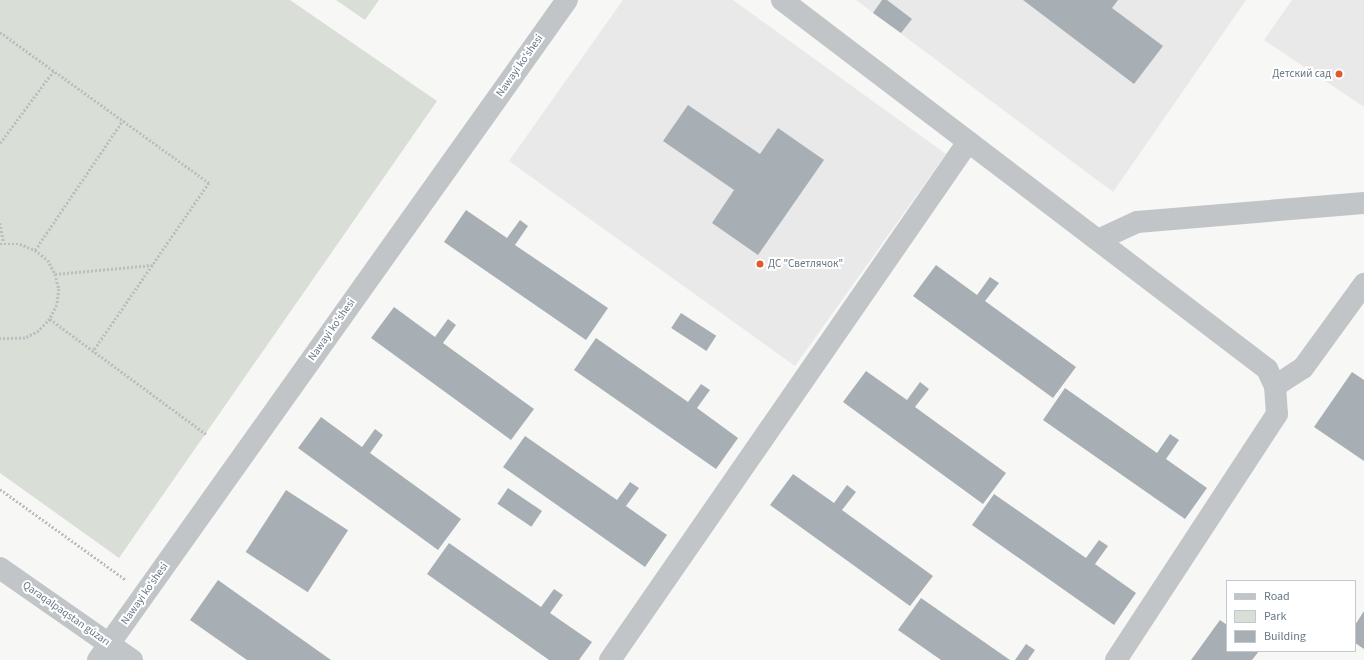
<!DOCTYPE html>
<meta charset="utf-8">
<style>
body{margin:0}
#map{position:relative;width:1364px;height:660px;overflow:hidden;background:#f7f8f5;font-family:"Source Sans 3",sans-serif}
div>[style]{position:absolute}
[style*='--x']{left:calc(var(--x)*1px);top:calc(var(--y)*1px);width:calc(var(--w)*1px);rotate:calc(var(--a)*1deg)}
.built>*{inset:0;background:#e8e9e8}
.green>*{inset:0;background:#d9ded6}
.building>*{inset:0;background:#a7afb5;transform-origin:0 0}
.path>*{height:2.5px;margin-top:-1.25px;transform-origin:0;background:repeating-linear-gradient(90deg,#bbbec0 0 2px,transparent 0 4px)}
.minor>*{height:22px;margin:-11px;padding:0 11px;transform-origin:11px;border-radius:11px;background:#c1c5c8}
.tertiary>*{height:22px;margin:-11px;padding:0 11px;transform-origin:11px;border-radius:11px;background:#c1c5c8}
.dots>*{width:11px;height:11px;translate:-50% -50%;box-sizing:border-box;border:2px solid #fff;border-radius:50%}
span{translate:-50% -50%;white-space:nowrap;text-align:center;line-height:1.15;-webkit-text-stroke:4px #fff;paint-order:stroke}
.street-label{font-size:11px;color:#677785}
.poi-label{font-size:11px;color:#677785}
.right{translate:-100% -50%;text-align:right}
.left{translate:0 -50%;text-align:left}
.legend{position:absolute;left:1226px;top:580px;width:130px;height:72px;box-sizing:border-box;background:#fff;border:1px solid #c2c9ce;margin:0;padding:5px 7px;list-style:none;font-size:12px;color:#677785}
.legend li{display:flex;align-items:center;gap:8px;height:20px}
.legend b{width:20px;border:1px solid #c2c9ce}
</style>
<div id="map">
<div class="built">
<div style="clip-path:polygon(623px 0,733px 0,946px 154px,795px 366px,509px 161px)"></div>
<div style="clip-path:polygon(856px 0,1246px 0,1113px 192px)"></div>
<div style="clip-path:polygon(1292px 0,1364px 0,1364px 107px,1264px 40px)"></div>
</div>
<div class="green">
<div style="clip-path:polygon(0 0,290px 0,437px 101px,119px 558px,0 473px)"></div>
<div style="clip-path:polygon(336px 0,379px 0,365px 20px)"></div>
</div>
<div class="building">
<div style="clip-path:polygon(882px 0,887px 0,912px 19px,901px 33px,873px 13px)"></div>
<div style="clip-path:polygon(1023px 0,1118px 0,1112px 8px,1163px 46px,1134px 84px)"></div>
<div style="clip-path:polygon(688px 105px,760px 154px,778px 128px,824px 160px,758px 255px,712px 223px,734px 190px,663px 141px)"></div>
<div style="clip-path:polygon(466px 210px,507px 238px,520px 220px,528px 226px,515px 245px,608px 308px,586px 340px,444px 242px)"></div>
<div style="clip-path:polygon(936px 265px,977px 295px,990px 277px,999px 283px,985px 301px,1076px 367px,1053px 398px,913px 296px)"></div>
<div style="clip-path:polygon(394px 307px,435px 337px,448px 319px,456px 325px,443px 343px,534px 409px,511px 440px,371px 338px)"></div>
<div style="left:681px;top:313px;width:42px;height:18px;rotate:33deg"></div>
<div style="clip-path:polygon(596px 338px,688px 402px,701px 384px,710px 390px,697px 408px,738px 438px,716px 469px,574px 370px)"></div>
<div style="clip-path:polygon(866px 371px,907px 400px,920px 382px,929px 389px,915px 407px,1006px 473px,983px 504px,843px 402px)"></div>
<div style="clip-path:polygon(1352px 372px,1364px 380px,1364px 461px,1314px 427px)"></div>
<div style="clip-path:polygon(1065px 388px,1157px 453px,1170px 434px,1179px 440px,1166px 459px,1207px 488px,1185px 519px,1043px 420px)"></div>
<div style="clip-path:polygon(321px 417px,362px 447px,375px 429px,383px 435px,370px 453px,461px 519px,438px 550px,298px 448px)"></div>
<div style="clip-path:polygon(525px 436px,617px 500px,630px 482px,639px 488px,626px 506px,667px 535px,645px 567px,503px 467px)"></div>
<div style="clip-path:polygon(793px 474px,834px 503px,847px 485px,856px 492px,842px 510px,933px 576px,910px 606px,770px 505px)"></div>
<div style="left:508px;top:488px;width:41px;height:19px;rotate:34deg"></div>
<div style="left:286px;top:490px;width:74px;height:74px;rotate:33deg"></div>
<div style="clip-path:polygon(994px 494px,1086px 558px,1099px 540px,1108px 546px,1095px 564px,1136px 593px,1114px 625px,972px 525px)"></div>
<div style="clip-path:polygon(449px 543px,541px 607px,554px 589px,563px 595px,550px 613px,592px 642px,579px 660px,549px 660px,427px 574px)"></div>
<div style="clip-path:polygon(218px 580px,331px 660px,247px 660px,190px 620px)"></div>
<div style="clip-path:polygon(921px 598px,1010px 660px,941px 660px,898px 630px)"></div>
<div style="clip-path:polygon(1364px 611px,1364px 649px,1355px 643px,1355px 625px)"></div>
<div style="clip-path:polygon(1220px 620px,1227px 625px,1227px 651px,1259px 651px,1252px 660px,1191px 660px)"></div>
<div style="clip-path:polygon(1026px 644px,1035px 650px,1028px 660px,1015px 660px)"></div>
</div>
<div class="path">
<div style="--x:0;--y:32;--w:258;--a:35.8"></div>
<div style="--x:209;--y:183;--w:205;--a:124.5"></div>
<div style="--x:0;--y:143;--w:91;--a:-53.5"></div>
<div style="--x:0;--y:223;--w:20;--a:79"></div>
<div style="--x:0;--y:244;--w:20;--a:0"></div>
<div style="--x:20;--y:244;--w:16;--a:22"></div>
<div style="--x:35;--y:250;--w:16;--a:38"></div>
<div style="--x:48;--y:260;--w:16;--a:63"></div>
<div style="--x:55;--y:274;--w:16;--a:75"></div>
<div style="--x:59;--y:289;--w:16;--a:97"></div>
<div style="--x:57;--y:305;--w:16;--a:117"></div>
<div style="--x:50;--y:319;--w:16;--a:133"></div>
<div style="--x:39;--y:331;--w:16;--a:153"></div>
<div style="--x:25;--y:338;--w:25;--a:178"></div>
<div style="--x:35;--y:250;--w:157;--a:-55.9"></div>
<div style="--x:55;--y:274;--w:98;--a:-5.2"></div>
<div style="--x:50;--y:319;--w:194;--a:36.4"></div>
<div style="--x:0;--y:489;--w:155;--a:35.8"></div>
</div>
<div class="minor">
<div style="--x:782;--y:0;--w:609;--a:37.26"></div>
<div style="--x:1267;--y:369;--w:19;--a:65"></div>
<div style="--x:1275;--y:386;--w:28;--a:86"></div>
<div style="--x:1277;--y:414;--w:294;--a:123.2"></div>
<div style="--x:1098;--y:240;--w:43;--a:-24.8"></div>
<div style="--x:1137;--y:222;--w:228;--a:-4.8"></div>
<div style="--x:1275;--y:386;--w:33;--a:-33"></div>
<div style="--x:1303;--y:368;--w:104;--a:-54"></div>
<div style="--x:98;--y:660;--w:19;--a:-55"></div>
<div style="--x:610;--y:660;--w:630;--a:-55.35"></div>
</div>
<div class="tertiary">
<div style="--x:0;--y:568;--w:161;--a:34.9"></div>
<div style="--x:109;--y:644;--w:790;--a:-54.58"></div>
</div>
<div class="dots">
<div style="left:1339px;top:74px;background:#de5a2e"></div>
<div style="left:760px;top:264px;background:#de5a2e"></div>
</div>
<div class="street-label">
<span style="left:520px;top:66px;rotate:-55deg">Nawayi ko'shesi</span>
<span style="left:332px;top:330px;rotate:-55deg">Nawayi ko'shesi</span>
<span style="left:145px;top:594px;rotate:-55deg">Nawayi ko'shesi</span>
<span style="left:66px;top:614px;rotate:35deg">Qaraqalpaqstan gúzarı</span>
</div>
<div class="poi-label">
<span class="right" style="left:1331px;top:74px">Детский сад</span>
<span class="left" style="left:768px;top:264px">ДС "Светлячок"</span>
</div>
<ul class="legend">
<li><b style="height:5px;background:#c1c5c8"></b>Road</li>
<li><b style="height:11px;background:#d9ded6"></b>Park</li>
<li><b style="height:11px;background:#a7afb5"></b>Building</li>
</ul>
</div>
